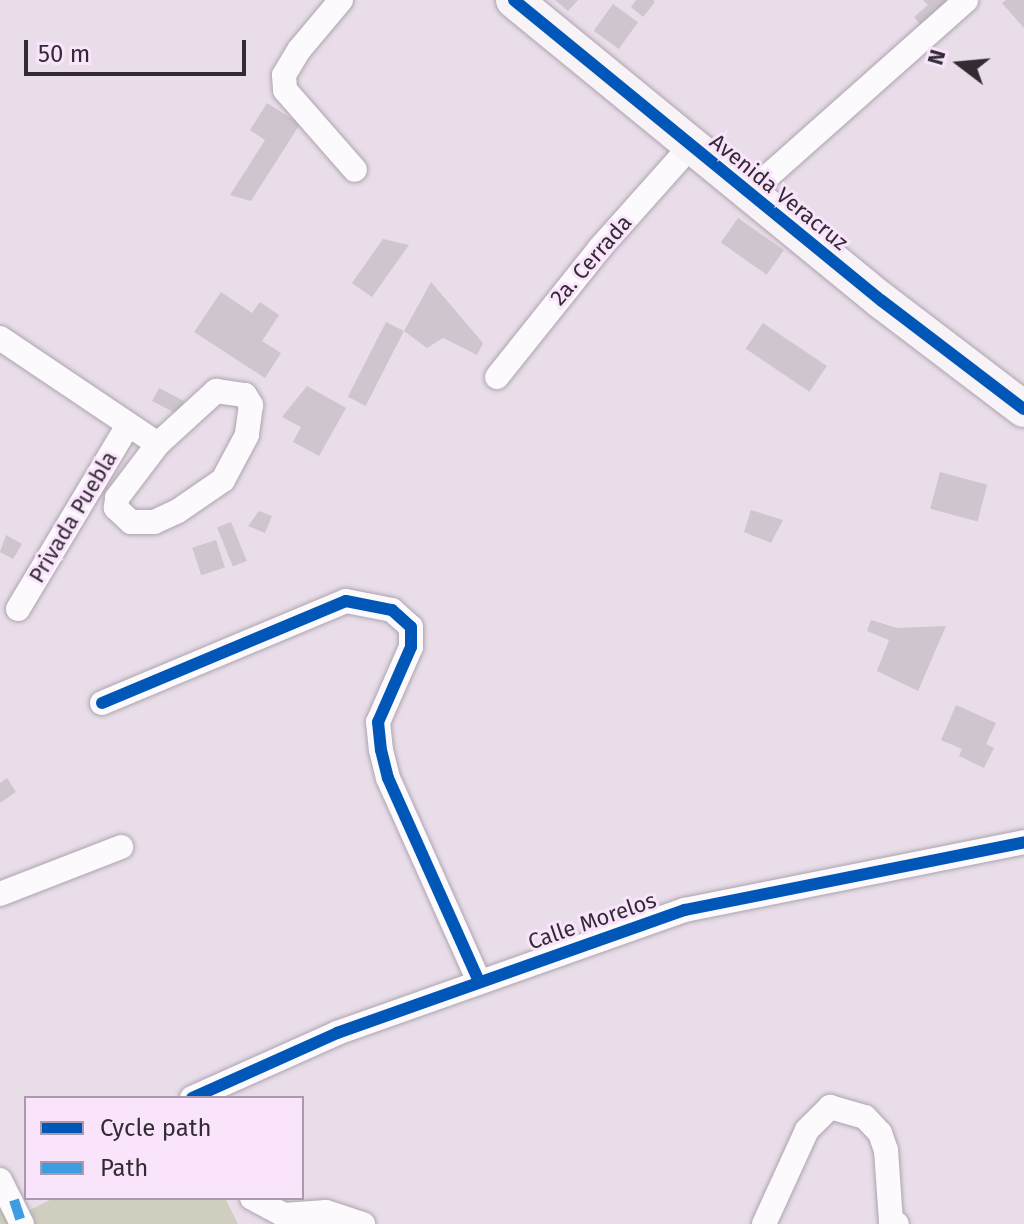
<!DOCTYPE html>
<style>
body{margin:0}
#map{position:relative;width:1024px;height:1224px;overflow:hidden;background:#e8dde9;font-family:"Fira Sans",sans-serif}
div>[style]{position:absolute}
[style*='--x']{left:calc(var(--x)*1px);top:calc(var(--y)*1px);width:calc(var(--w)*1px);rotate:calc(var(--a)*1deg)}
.green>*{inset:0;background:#cfcebf}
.building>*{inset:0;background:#cec5cf;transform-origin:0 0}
.roads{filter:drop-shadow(0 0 2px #ada4ae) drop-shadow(0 0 2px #ada4ae)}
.street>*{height:24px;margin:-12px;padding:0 12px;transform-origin:12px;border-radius:12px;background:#fcfafc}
.secondary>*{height:36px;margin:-18px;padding:0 18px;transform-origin:18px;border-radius:18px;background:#f8f3f6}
.quiet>*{height:10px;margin-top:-5px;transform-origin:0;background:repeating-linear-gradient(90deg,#3e9ce2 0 20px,transparent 0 30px)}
.cycleway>*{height:12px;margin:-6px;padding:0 6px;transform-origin:6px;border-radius:6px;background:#0057b8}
span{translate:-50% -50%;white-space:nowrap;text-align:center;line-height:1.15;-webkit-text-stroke:6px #f9e4fc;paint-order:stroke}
.street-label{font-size:22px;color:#332b34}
.legend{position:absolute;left:24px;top:1096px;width:280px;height:104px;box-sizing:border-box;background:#f9e4fc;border:2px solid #aa9aac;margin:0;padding:10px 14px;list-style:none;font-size:24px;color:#332b34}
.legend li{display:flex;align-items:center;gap:16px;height:40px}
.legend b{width:40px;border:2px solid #aa9aac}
.north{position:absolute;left:920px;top:24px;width:80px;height:80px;-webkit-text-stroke:6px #f9e4fc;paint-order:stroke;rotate:286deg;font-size:22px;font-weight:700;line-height:32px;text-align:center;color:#332b34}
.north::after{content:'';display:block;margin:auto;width:28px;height:36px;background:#332b34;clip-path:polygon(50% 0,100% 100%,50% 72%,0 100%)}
.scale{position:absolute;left:24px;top:40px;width:222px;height:36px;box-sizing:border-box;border:4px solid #332b34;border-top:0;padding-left:10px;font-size:24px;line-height:28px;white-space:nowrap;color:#332b34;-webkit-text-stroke:6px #f9e4fc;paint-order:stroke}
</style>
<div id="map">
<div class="green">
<div style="clip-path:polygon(54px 1198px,225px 1198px,238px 1224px,0 1224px,0 1208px,14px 1200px,20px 1215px)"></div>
</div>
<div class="building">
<div style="clip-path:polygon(555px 0,578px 0,568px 11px)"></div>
<div style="clip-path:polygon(636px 0,653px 0,655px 2px,643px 17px,631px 7px)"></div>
<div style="clip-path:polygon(923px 0,960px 0,926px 31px,914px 17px,928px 5px)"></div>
<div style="clip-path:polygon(1006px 0,1024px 0,1024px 28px,1002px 3px)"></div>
<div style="left:613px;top:4px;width:31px;height:33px;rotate:36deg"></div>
<div style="clip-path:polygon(267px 103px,300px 124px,251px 201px,230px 195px,265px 140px,250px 130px)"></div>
<div style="left:738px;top:218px;width:56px;height:30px;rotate:35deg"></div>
<div style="clip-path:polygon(383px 239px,409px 245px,372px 297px,352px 283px)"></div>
<div style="clip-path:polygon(431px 282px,483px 343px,477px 355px,443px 338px,427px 348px,404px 331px)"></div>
<div style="clip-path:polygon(221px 292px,252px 313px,260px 302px,279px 315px,262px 341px,281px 353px,265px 378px,194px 332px)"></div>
<div style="left:386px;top:322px;width:20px;height:84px;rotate:27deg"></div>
<div style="left:763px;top:323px;width:77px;height:31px;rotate:34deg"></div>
<div style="clip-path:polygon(307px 386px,346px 408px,319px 456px,293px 442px,301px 427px,282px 417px)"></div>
<div style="clip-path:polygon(159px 388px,184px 401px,181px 416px,152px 401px)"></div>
<div style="left:940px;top:472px;width:49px;height:38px;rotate:15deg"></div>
<div style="clip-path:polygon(751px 510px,783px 520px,771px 543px,744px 532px)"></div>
<div style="clip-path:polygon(259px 511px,272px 516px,265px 533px,248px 526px)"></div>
<div style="left:231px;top:522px;width:42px;height:15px;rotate:68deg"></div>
<div style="clip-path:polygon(6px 535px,22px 544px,13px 559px,0 552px)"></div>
<div style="left:216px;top:540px;width:29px;height:25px;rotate:72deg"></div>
<div style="clip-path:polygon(871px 620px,897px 628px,946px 626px,918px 691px,877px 671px,889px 640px,867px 631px)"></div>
<div style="clip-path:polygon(956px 705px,996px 723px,986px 744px,994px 748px,984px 768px,959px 756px,962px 749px,941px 740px)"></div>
<div style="clip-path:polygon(7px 778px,16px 792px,0 803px,0 783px)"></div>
</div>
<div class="roads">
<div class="street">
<div style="--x:341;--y:0;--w:65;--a:130"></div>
<div style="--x:299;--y:50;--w:29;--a:121"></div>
<div style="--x:284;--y:75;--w:15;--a:86"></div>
<div style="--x:285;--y:90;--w:106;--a:48.8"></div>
<div style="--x:750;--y:192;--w:289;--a:-41.6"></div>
<div style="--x:0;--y:338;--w:190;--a:33.9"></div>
<div style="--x:158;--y:444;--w:79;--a:-42.4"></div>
<div style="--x:216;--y:391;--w:29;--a:8"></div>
<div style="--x:245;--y:395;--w:12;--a:59"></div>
<div style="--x:251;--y:405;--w:30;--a:98"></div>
<div style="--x:247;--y:435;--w:51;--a:118.1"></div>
<div style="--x:223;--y:480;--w:55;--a:145.4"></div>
<div style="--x:178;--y:511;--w:26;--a:155"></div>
<div style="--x:154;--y:522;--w:23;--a:180"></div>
<div style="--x:131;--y:522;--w:21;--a:-137"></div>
<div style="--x:116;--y:508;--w:10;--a:-84"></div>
<div style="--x:117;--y:498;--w:68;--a:-52.8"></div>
<div style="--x:497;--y:377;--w:164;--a:-51.4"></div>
<div style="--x:599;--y:249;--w:137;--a:-48.3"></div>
<div style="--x:18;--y:609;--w:214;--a:-59.1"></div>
<div style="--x:102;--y:703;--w:264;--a:-22.7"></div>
<div style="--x:346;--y:601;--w:47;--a:11.1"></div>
<div style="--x:392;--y:610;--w:25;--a:42"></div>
<div style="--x:411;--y:627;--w:20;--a:90"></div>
<div style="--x:411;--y:647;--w:82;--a:113.7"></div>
<div style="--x:378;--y:722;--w:28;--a:84"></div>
<div style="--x:381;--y:750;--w:29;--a:76"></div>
<div style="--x:388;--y:778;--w:222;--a:65.9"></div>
<div style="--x:0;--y:894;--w:130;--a:-21.2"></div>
<div style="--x:192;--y:1098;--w:159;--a:-24.1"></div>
<div style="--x:337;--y:1033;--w:369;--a:-19.5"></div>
<div style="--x:685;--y:910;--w:346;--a:-11.3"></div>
<div style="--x:0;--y:1180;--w:49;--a:63.4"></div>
<div style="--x:252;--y:1198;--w:36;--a:28"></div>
<div style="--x:284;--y:1215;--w:42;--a:-4.1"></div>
<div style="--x:326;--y:1212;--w:39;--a:18"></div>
<div style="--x:764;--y:1224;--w:103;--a:-65.4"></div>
<div style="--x:807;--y:1130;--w:33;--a:-45"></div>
<div style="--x:830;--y:1107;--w:36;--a:16"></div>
<div style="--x:865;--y:1117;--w:22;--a:47"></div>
<div style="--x:880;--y:1133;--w:18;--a:71"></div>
<div style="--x:886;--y:1150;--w:72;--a:86"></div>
<div style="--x:891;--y:1222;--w:6;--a:18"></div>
</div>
<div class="secondary">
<div style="--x:514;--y:0;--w:475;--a:39.3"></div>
<div style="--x:882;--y:301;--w:178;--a:37.3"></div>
</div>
</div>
<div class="quiet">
<div style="--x:14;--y:1200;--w:25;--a:72"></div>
</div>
<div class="cycleway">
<div style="--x:514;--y:0;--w:475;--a:39.3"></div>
<div style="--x:882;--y:301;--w:178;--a:37.3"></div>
<div style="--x:102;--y:703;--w:264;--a:-22.7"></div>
<div style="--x:346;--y:601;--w:47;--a:11.1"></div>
<div style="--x:392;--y:610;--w:25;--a:42"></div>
<div style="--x:411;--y:627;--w:20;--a:90"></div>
<div style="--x:411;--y:647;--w:82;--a:113.7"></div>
<div style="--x:378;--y:722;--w:28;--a:84"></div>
<div style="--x:381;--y:750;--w:29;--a:76"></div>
<div style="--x:388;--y:778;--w:222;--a:65.9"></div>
<div style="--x:192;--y:1098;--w:159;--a:-24.1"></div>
<div style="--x:337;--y:1033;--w:369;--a:-19.5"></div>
<div style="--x:685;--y:910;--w:346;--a:-11.3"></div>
</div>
<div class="street-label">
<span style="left:779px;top:192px;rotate:39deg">Avenida Veracruz</span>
<span style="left:591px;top:260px;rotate:-49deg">2a. Cerrada</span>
<span style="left:73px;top:517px;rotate:-59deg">Privada Puebla</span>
<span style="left:592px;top:921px;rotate:-19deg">Calle Morelos</span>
</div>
<ul class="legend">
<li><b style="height:10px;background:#0057b8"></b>Cycle path</li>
<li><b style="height:10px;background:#3e9ce2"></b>Path</li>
</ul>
<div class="north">N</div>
<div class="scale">50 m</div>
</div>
